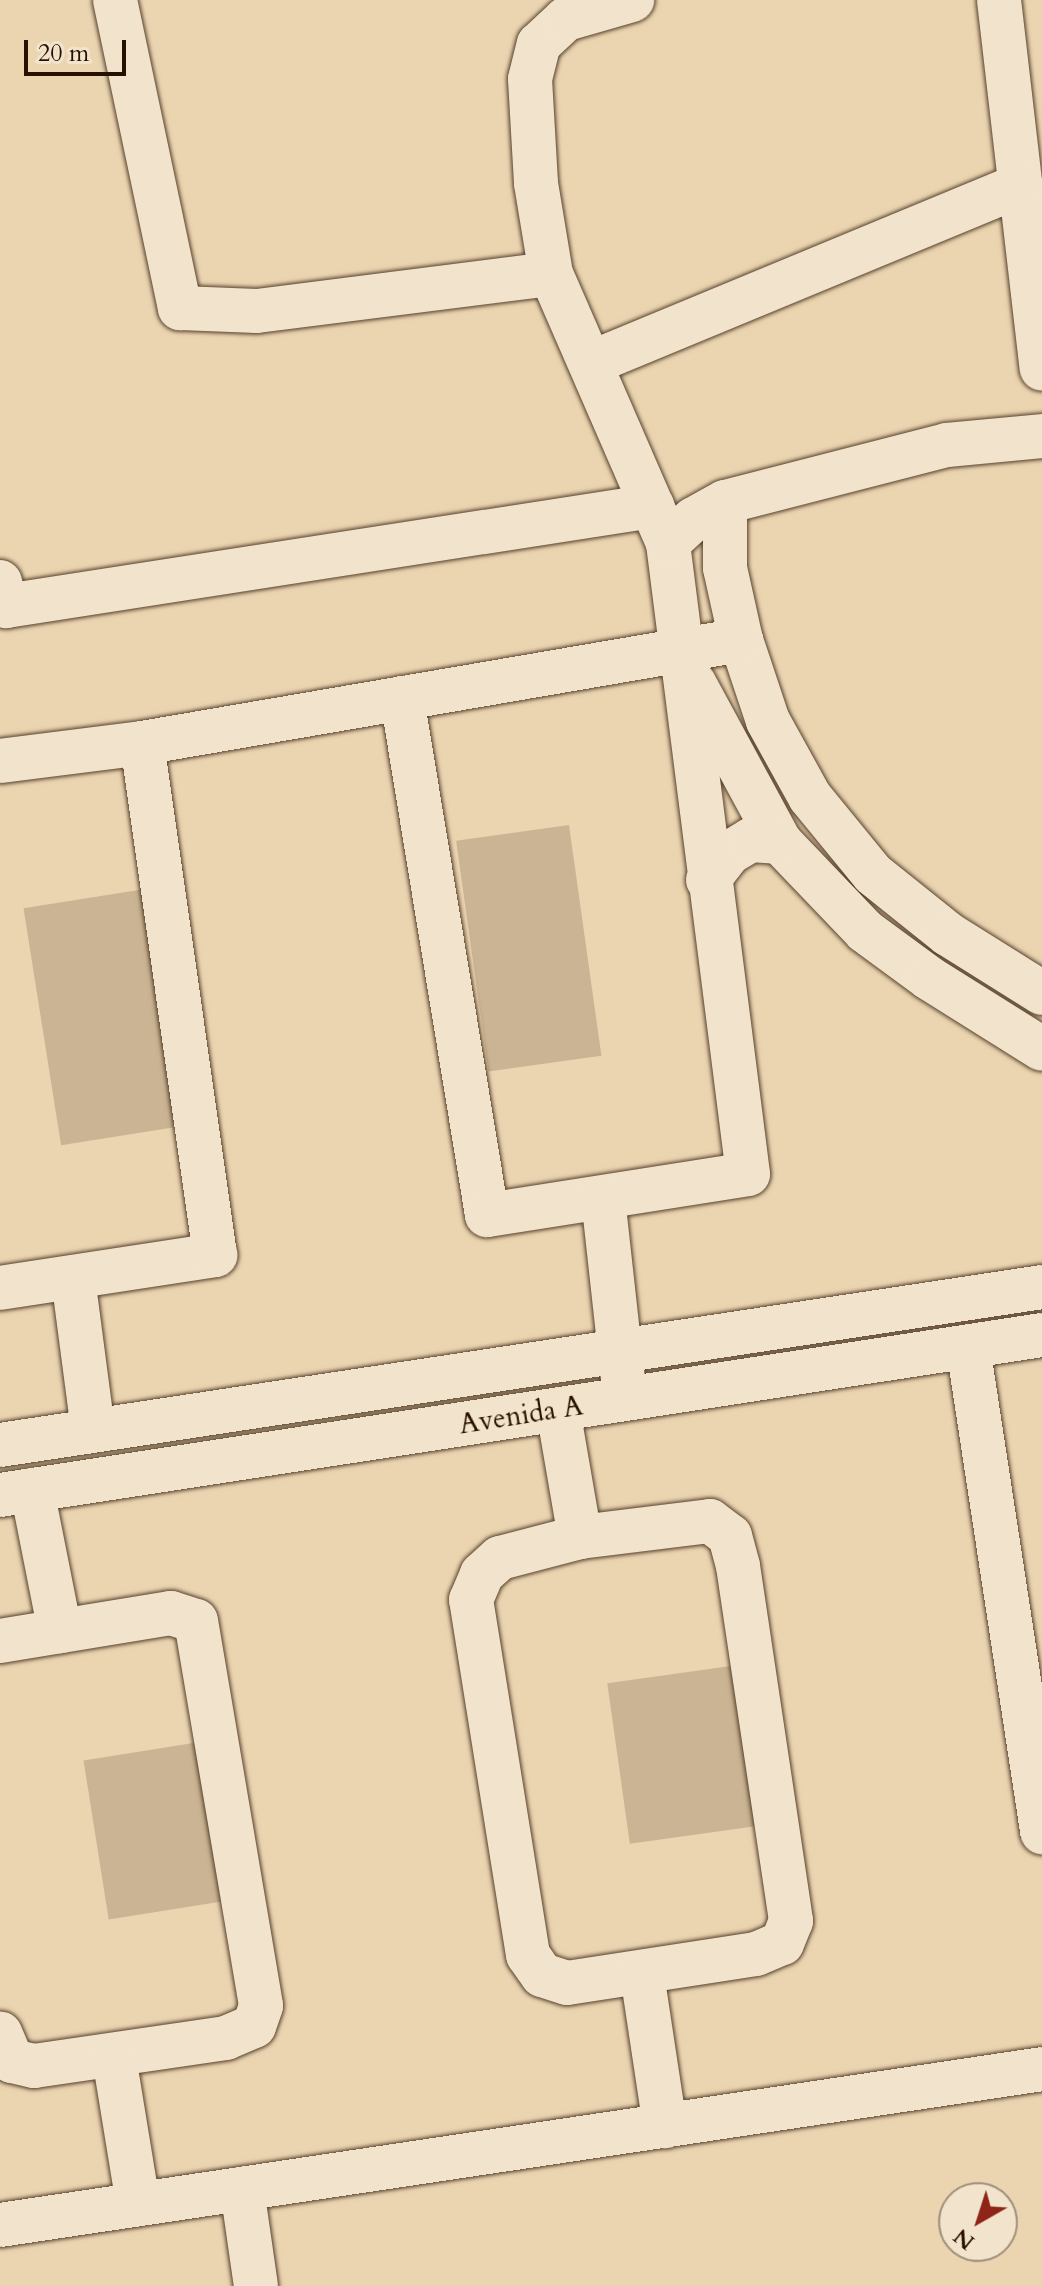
<!DOCTYPE html>
<style>
body{margin:0}
#map{position:relative;width:1042px;height:2286px;overflow:hidden;background:#ebd5b1;font-family:Cardo,serif}
div>[style]{position:absolute}
[style*='--x']{left:calc(var(--x)*1px);top:calc(var(--y)*1px);width:calc(var(--w)*1px);rotate:calc(var(--a)*1deg)}
.green>*{inset:0;background:#cab493;transform-origin:0 0}
.roads{filter:drop-shadow(0 0 2px #57412c) drop-shadow(0 0 2px #57412c)}
.minor>*{height:44px;margin:-22px;padding:0 22px;transform-origin:22px;border-radius:22px;background:#f2e4cc}
span{translate:-50% -50%;white-space:nowrap;text-align:center;line-height:1.15;-webkit-text-stroke:7px #f2e4cc;paint-order:stroke}
.street-label{font-size:28px;color:#261000}
.north{position:absolute;left:938px;top:2182px;width:80px;height:80px;box-sizing:border-box;background:#f2e4cc;border:2px solid #a08f7a;border-radius:50%;rotate:219deg;font-size:22px;font-weight:700;line-height:32px;text-align:center;color:#261000}
.north::after{content:'';display:block;margin:auto;width:28px;height:36px;background:#8f2418;clip-path:polygon(50% 0,100% 100%,50% 72%,0 100%)}
.scale{position:absolute;left:24px;top:40px;width:102px;height:36px;box-sizing:border-box;border:4px solid #261000;border-top:0;padding-left:10px;font-size:24px;line-height:28px;white-space:nowrap;color:#261000;-webkit-text-stroke:6px #f2e4cc;paint-order:stroke}
</style>
<div id="map">
<div class="green">
<div style="left:569px;top:825px;width:233px;height:114px;rotate:82deg"></div>
<div style="left:145px;top:889px;width:240px;height:123px;rotate:81deg"></div>
<div style="left:738px;top:1665px;width:162px;height:132px;rotate:82deg"></div>
<div style="left:206px;top:1741px;width:161px;height:124px;rotate:81deg"></div>
</div>
<div class="roads">
<div class="minor">
<div style="--x:115;--y:0;--w:315;--a:78.1"></div>
<div style="--x:180;--y:308;--w:77;--a:2.2"></div>
<div style="--x:257;--y:311;--w:296;--a:-7.2"></div>
<div style="--x:999;--y:0;--w:371;--a:83.4"></div>
<div style="--x:591;--y:363;--w:465;--a:-22.5"></div>
<div style="--x:725;--y:502;--w:66;--a:90"></div>
<div style="--x:725;--y:568;--w:74;--a:77.5"></div>
<div style="--x:741;--y:640;--w:85;--a:71.6"></div>
<div style="--x:768;--y:721;--w:87;--a:61.1"></div>
<div style="--x:810;--y:797;--w:99;--a:50.7"></div>
<div style="--x:873;--y:874;--w:96;--a:38.7"></div>
<div style="--x:948;--y:934;--w:111;--a:32.1"></div>
<div style="--x:668;--y:543;--w:35;--a:-43"></div>
<div style="--x:694;--y:519;--w:35;--a:-29"></div>
<div style="--x:725;--y:502;--w:229;--a:-14.4"></div>
<div style="--x:947;--y:445;--w:95;--a:-5.4"></div>
<div style="--x:0;--y:582;--w:25;--a:76"></div>
<div style="--x:6;--y:606;--w:654;--a:-8.8"></div>
<div style="--x:694;--y:683;--w:181;--a:61.6"></div>
<div style="--x:780;--y:842;--w:123;--a:46.3"></div>
<div style="--x:865;--y:931;--w:79;--a:36.3"></div>
<div style="--x:929;--y:978;--w:133;--a:32.1"></div>
<div style="--x:402;--y:698;--w:524;--a:80.66"></div>
<div style="--x:487;--y:1215;--w:264;--a:-8.9"></div>
<div style="--x:748;--y:1174;--w:636;--a:-97.23"></div>
<div style="--x:668;--y:543;--w:293;--a:-113.5"></div>
<div style="--x:551;--y:274;--w:92;--a:-99.4"></div>
<div style="--x:536;--y:183;--w:104;--a:-93.3"></div>
<div style="--x:530;--y:79;--w:36;--a:-76"></div>
<div style="--x:539;--y:44;--w:37;--a:-43"></div>
<div style="--x:566;--y:19;--w:69;--a:-16.1"></div>
<div style="--x:0;--y:761;--w:143;--a:-7.2"></div>
<div style="--x:142;--y:743;--w:608;--a:-9.76"></div>
<div style="--x:708;--y:880;--w:34;--a:-52"></div>
<div style="--x:729;--y:853;--w:26;--a:-31"></div>
<div style="--x:751;--y:840;--w:29;--a:4"></div>
<div style="--x:603;--y:1198;--w:182;--a:83.7"></div>
<div style="--x:73;--y:1278;--w:153;--a:82.5"></div>
<div style="--x:0;--y:1288;--w:218;--a:-8.7"></div>
<div style="--x:215;--y:1255;--w:517;--a:-98.11"></div>
<div style="--x:968;--y:1347;--w:491;--a:81.3"></div>
<div style="--x:558;--y:1410;--w:129;--a:80.2"></div>
<div style="--x:0;--y:1445;--w:1054;--a:-8.62"></div>
<div style="--x:32;--y:1490;--w:144;--a:78.8"></div>
<div style="--x:0;--y:1495;--w:1054;--a:-8.73"></div>
<div style="--x:710;--y:1521;--w:25;--a:37"></div>
<div style="--x:730;--y:1536;--w:31;--a:75"></div>
<div style="--x:738;--y:1566;--w:359;--a:81.5"></div>
<div style="--x:791;--y:1921;--w:24;--a:112"></div>
<div style="--x:782;--y:1943;--w:28;--a:157"></div>
<div style="--x:756;--y:1954;--w:191;--a:171.3"></div>
<div style="--x:567;--y:1983;--w:26;--a:-162"></div>
<div style="--x:542;--y:1975;--w:24;--a:-125"></div>
<div style="--x:528;--y:1955;--w:360;--a:-99.1"></div>
<div style="--x:471;--y:1600;--w:28;--a:-67"></div>
<div style="--x:482;--y:1574;--w:24;--a:-42"></div>
<div style="--x:500;--y:1558;--w:83;--a:-14.7"></div>
<div style="--x:580;--y:1537;--w:131;--a:-7"></div>
<div style="--x:0;--y:1641;--w:173;--a:-9.3"></div>
<div style="--x:171;--y:1613;--w:26;--a:18"></div>
<div style="--x:196;--y:1621;--w:390;--a:80.4"></div>
<div style="--x:261;--y:2006;--w:21;--a:109"></div>
<div style="--x:254;--y:2026;--w:30;--a:157"></div>
<div style="--x:226;--y:2038;--w:194;--a:171.7"></div>
<div style="--x:34;--y:2066;--w:23;--a:-167"></div>
<div style="--x:12;--y:2061;--w:30;--a:-113"></div>
<div style="--x:642;--y:1974;--w:154;--a:81.4"></div>
<div style="--x:114;--y:2057;--w:149;--a:80.7"></div>
<div style="--x:242;--y:2189;--w:98;--a:81.8"></div>
<div style="--x:0;--y:2225;--w:1054;--a:-8.51"></div>
</div>
</div>
<div class="street-label">
<span style="left:521px;top:1415px;rotate:-9deg">Avenida A</span>
</div>
<div class="north">N</div>
<div class="scale">20 m</div>
</div>
